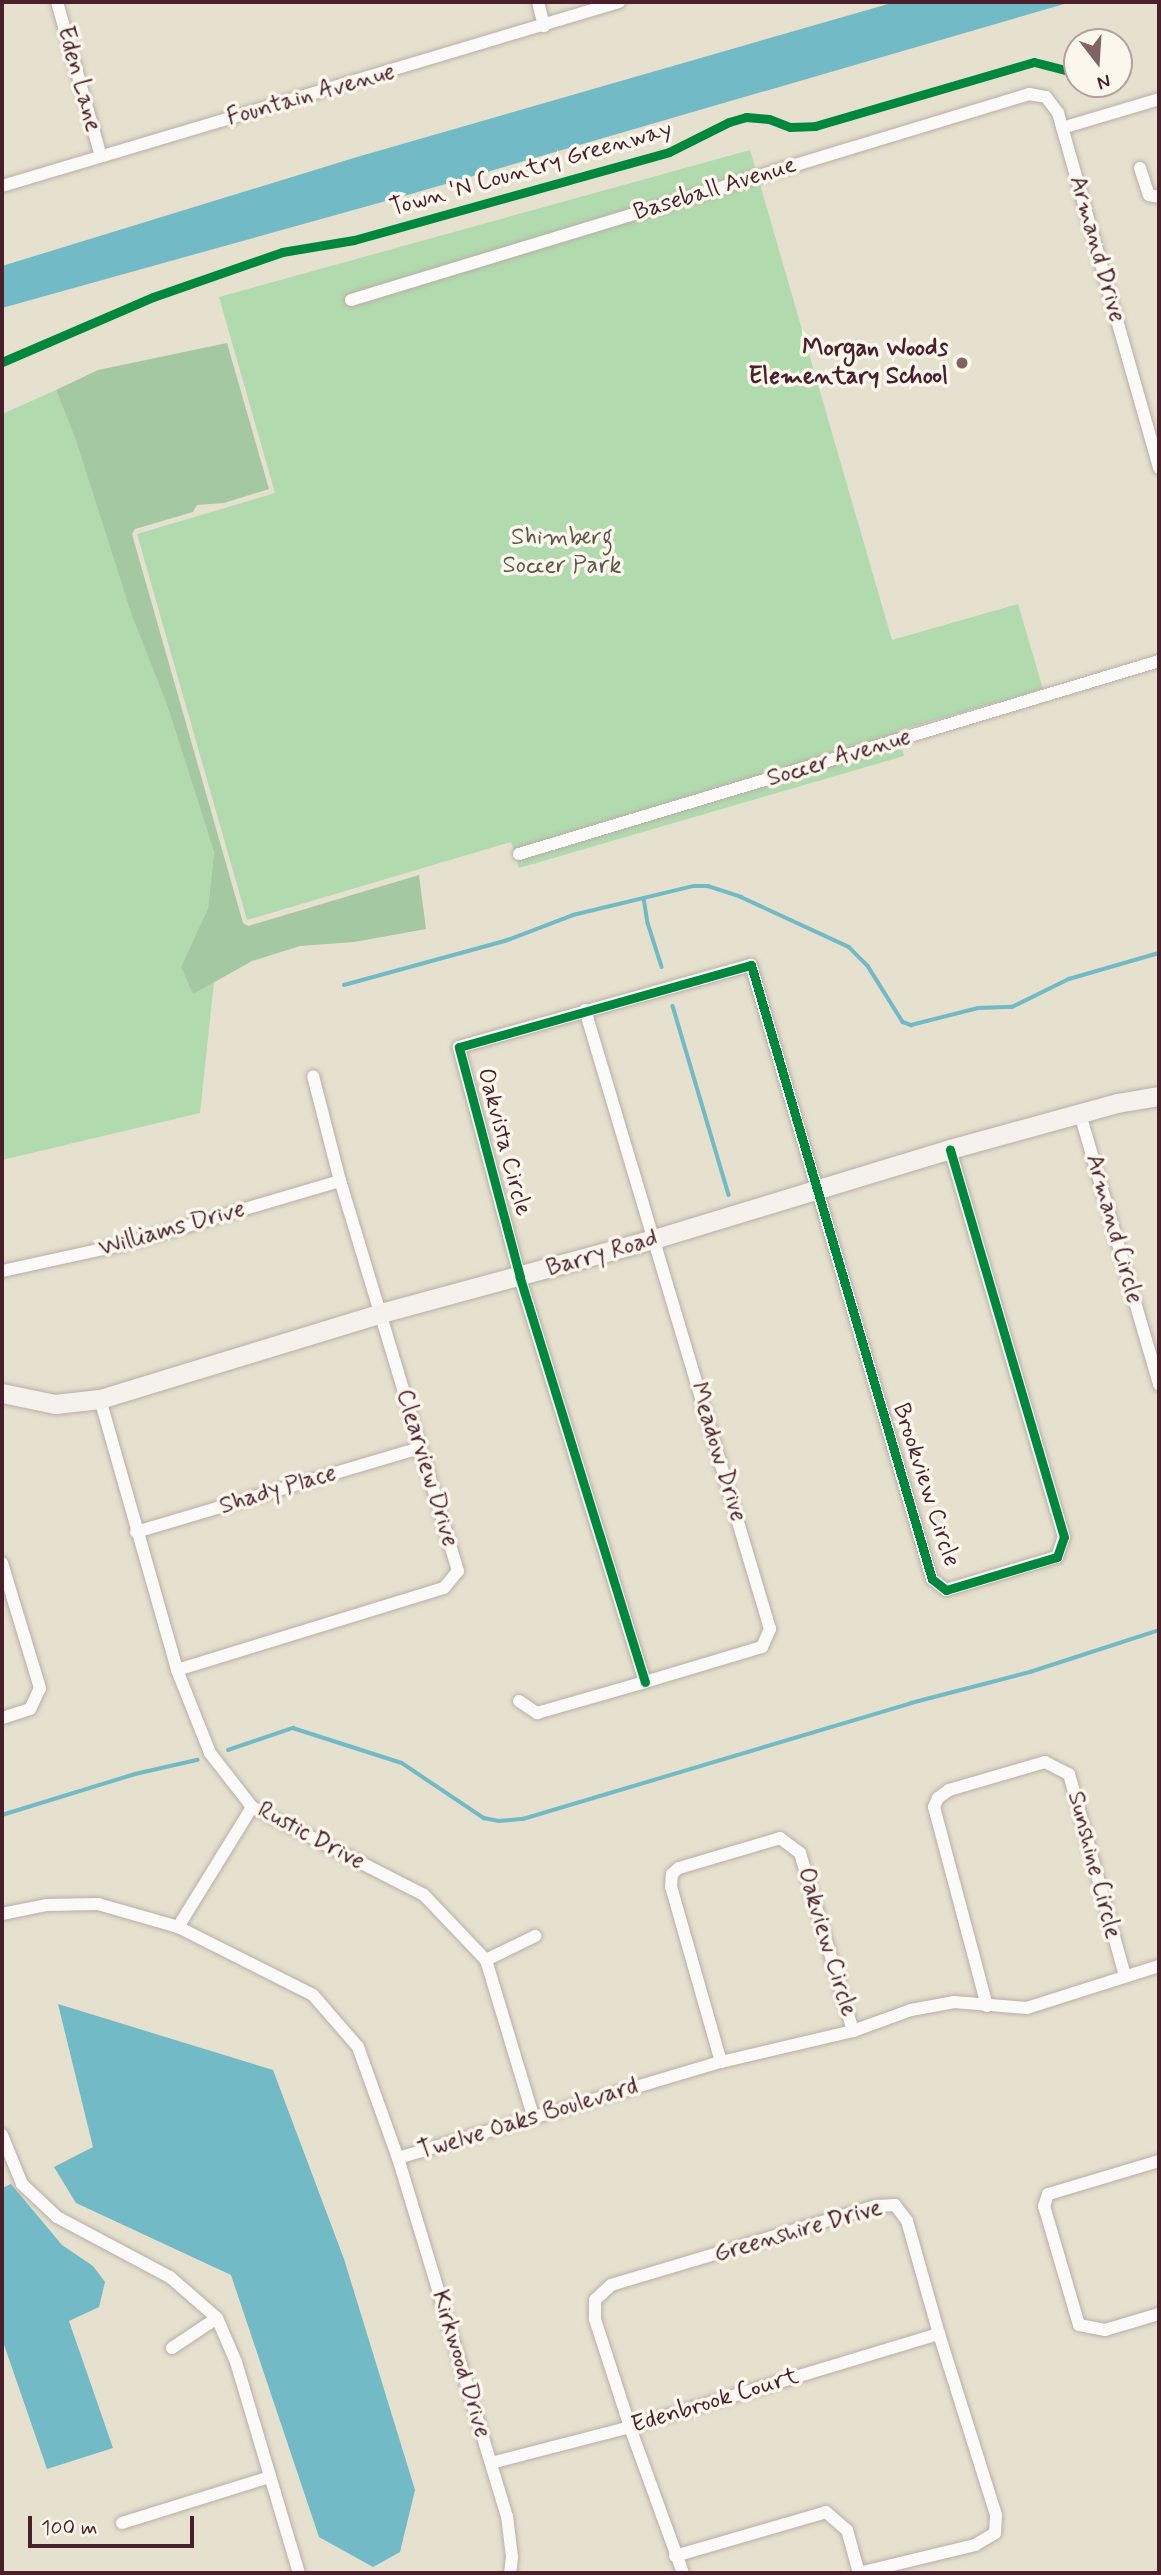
<!DOCTYPE html>
<style>
body{margin:0}
#map{position:relative;width:1161px;height:2575px;overflow:hidden;background:#e6e0cf;font-family:Mynerve,sans-serif}
div>[style]{position:absolute}
[style*='--x']{left:calc(var(--x)*1px);top:calc(var(--y)*1px);width:calc(var(--w)*1px);rotate:calc(var(--a)*1deg)}
.green>*{inset:0;background:#b2daaf}
.forest>*{inset:0;background:#a4c9a2}
.water>*{inset:0;background:#72bac5}
.stream>*{height:3.5px;margin:-1.75px;padding:0 1.75px;transform-origin:1.75px;border-radius:1.75px;background:#72bac5}
.roads{filter:drop-shadow(0 0 2px #b7afa6) drop-shadow(0 0 2px #b7afa6)}
.street>*{height:12px;margin:-6px;padding:0 6px;transform-origin:6px;border-radius:6px;background:#fbfaf8}
.secondary>*{height:19px;margin:-9.5px;padding:0 9.5px;transform-origin:9.5px;border-radius:9.5px;background:#f5f2ee}
.cycleway>*{height:9px;margin:-4.5px;padding:0 4.5px;transform-origin:4.5px;border-radius:4.5px;background:#00873e}
.dots>*{width:19px;height:19px;translate:-50% -50%;box-sizing:border-box;border:4px solid #fbf7ec;border-radius:50%}
span{translate:-50% -50%;white-space:nowrap;text-align:center;line-height:1.15;-webkit-text-stroke:7px #fbf7ec;paint-order:stroke}
.street-label{font-size:24px;color:#4a1f2b}
.poi-label{font-size:24px;color:#4a1f2b;font-weight:700}
.right{translate:-100% -50%;text-align:right}
.park-label{font-size:24px;color:#5d564a}
.frame{position:absolute;inset:0;border:4px solid #4a1f2b;pointer-events:none}
.north{position:absolute;left:1063px;top:28px;width:70px;height:70px;box-sizing:border-box;background:#fbf7ec;border:2px solid #b4a19f;border-radius:50%;rotate:163deg;font-size:19px;font-weight:700;line-height:28px;text-align:center;color:#4a1f2b}
.north::after{content:'';display:block;margin:auto;width:24px;height:32px;background:#816364;clip-path:polygon(50% 0,100% 100%,50% 72%,0 100%)}
.scale{position:absolute;left:28px;top:2516px;width:166px;height:32px;box-sizing:border-box;border:4px solid #4a1f2b;border-top:0;padding-left:9px;font-size:21px;line-height:24px;white-space:nowrap;color:#4a1f2b;-webkit-text-stroke:5px #fbf7ec;paint-order:stroke}
</style>
<div id="map">
<div class="green">
<div style="clip-path:polygon(750px 150px,892px 640px,1018px 604px,1043px 689px,897px 731px,904px 756px,519px 868px,511px 842px,247px 920px,137px 534px,275px 493px,219px 297px)"></div>
<div style="clip-path:polygon(56px 390px,75px 438px,132px 616px,167px 705px,214px 852px,208px 908px,181px 967px,193px 993px,214px 982px,200px 1113px,2px 1160px,2px 414px)"></div>
</div>
<div class="forest">
<div style="clip-path:polygon(227px 343px,269px 489px,224px 503px,197px 505px,193px 512px,135px 529px,132px 534px,243px 923px,248px 926px,419px 875px,426px 929px,354px 942px,300px 946px,252px 961px,193px 994px,181px 967px,208px 908px,214px 852px,167px 705px,132px 616px,75px 438px,56px 390px,98px 370px)"></div>
</div>
<div class="water">
<div style="clip-path:polygon(895px 2px,1071px 2px,411px 194px,2px 308px,2px 266px,357px 157px)"></div>
<div style="clip-path:polygon(58px 2004px,273px 2070px,344px 2259px,415px 2490px,400px 2552px,373px 2567px,319px 2537px,231px 2275px,76px 2203px,54px 2167px,93px 2147px)"></div>
<div style="clip-path:polygon(11px 2184px,62px 2245px,93px 2266px,105px 2282px,99px 2307px,69px 2321px,113px 2448px,47px 2469px,2px 2339px,2px 2188px)"></div>
</div>
<div class="stream">
<div style="--x:644;--y:898;--w:25;--a:81"></div>
<div style="--x:648;--y:923;--w:46;--a:72.3"></div>
<div style="--x:344;--y:985;--w:167;--a:-15.3"></div>
<div style="--x:505;--y:941;--w:73;--a:-20.9"></div>
<div style="--x:573;--y:915;--w:124;--a:-13.5"></div>
<div style="--x:694;--y:886;--w:14;--a:0"></div>
<div style="--x:708;--y:886;--w:35;--a:18"></div>
<div style="--x:741;--y:897;--w:119;--a:24.8"></div>
<div style="--x:849;--y:947;--w:27;--a:45"></div>
<div style="--x:868;--y:966;--w:66;--a:58"></div>
<div style="--x:903;--y:1022;--w:9;--a:21"></div>
<div style="--x:911;--y:1025;--w:69;--a:-14.2"></div>
<div style="--x:978;--y:1008;--w:34;--a:-2"></div>
<div style="--x:1012;--y:1007;--w:64;--a:-26.2"></div>
<div style="--x:1069;--y:979;--w:94;--a:-16.1"></div>
<div style="--x:673;--y:1006;--w:197;--a:73.5"></div>
<div style="--x:228;--y:1750;--w:69;--a:-18.7"></div>
<div style="--x:293;--y:1728;--w:114;--a:17.8"></div>
<div style="--x:402;--y:1763;--w:99;--a:33.9"></div>
<div style="--x:484;--y:1818;--w:15;--a:11"></div>
<div style="--x:499;--y:1821;--w:24;--a:-5"></div>
<div style="--x:523;--y:1819;--w:405;--a:-16.6"></div>
<div style="--x:911;--y:1703;--w:123;--a:-14.6"></div>
<div style="--x:1030;--y:1672;--w:136;--a:-18"></div>
<div style="--x:2;--y:1815;--w:139;--a:-17.1"></div>
<div style="--x:135;--y:1774;--w:64;--a:-12.7"></div>
</div>
<div class="roads">
<div class="street">
<div style="--x:57;--y:2;--w:160;--a:74.1"></div>
<div style="--x:538;--y:2;--w:25;--a:76"></div>
<div style="--x:1062;--y:128;--w:101;--a:-16.6"></div>
<div style="--x:1140;--y:168;--w:28;--a:72"></div>
<div style="--x:1149;--y:195;--w:10;--a:11"></div>
<div style="--x:2;--y:186;--w:644;--a:-16.61"></div>
<div style="--x:351;--y:300;--w:709;--a:-16.9"></div>
<div style="--x:1029;--y:94;--w:17;--a:10"></div>
<div style="--x:1046;--y:97;--w:20;--a:53"></div>
<div style="--x:1058;--y:113;--w:369;--a:74.1"></div>
<div style="--x:519;--y:854;--w:668;--a:-16.78"></div>
<div style="--x:1080;--y:1114;--w:282;--a:73.7"></div>
<div style="--x:2;--y:1271;--w:127;--a:-12.3"></div>
<div style="--x:126;--y:1244;--w:223;--a:-16.4"></div>
<div style="--x:100;--y:1399;--w:282;--a:74.1"></div>
<div style="--x:177;--y:1670;--w:89;--a:68.3"></div>
<div style="--x:210;--y:1753;--w:68;--a:52.1"></div>
<div style="--x:252;--y:1807;--w:193;--a:27.1"></div>
<div style="--x:424;--y:1895;--w:90;--a:46.4"></div>
<div style="--x:486;--y:1960;--w:163;--a:73.2"></div>
<div style="--x:136;--y:1532;--w:295;--a:-16.5"></div>
<div style="--x:2;--y:1563;--w:131;--a:73.1"></div>
<div style="--x:40;--y:1688;--w:23;--a:115"></div>
<div style="--x:30;--y:1709;--w:29;--a:162"></div>
<div style="--x:177;--y:1670;--w:279;--a:-17.1"></div>
<div style="--x:444;--y:1588;--w:22;--a:-51"></div>
<div style="--x:458;--y:1571;--w:407;--a:-106.8"></div>
<div style="--x:340;--y:1181;--w:108;--a:-104.4"></div>
<div style="--x:645;--y:1682;--w:424;--a:-107.2"></div>
<div style="--x:520;--y:1277;--w:238;--a:-104.9"></div>
<div style="--x:459;--y:1047;--w:303;--a:-15.7"></div>
<div style="--x:751;--y:965;--w:640;--a:73.58"></div>
<div style="--x:932;--y:1579;--w:18;--a:38"></div>
<div style="--x:946;--y:1590;--w:116;--a:-16.6"></div>
<div style="--x:1057;--y:1557;--w:21;--a:-71"></div>
<div style="--x:1064;--y:1537;--w:404;--a:-106.4"></div>
<div style="--x:519;--y:1701;--w:22;--a:34"></div>
<div style="--x:537;--y:1713;--w:112;--a:-16"></div>
<div style="--x:645;--y:1682;--w:122;--a:-16.7"></div>
<div style="--x:762;--y:1647;--w:20;--a:-66"></div>
<div style="--x:770;--y:1629;--w:646;--a:-106.64"></div>
<div style="--x:2;--y:1914;--w:46;--a:-11.3"></div>
<div style="--x:47;--y:1905;--w:51;--a:-1.1"></div>
<div style="--x:98;--y:1904;--w:83;--a:16"></div>
<div style="--x:178;--y:1927;--w:151;--a:26.7"></div>
<div style="--x:313;--y:1995;--w:69;--a:49.1"></div>
<div style="--x:358;--y:2047;--w:118;--a:70.2"></div>
<div style="--x:398;--y:2158;--w:374;--a:73.1"></div>
<div style="--x:507;--y:2516;--w:41;--a:83"></div>
<div style="--x:512;--y:2557;--w:16;--a:97"></div>
<div style="--x:178;--y:1927;--w:141;--a:-58.3"></div>
<div style="--x:486;--y:1960;--w:55;--a:-26.1"></div>
<div style="--x:987;--y:2006;--w:206;--a:-104.9"></div>
<div style="--x:934;--y:1807;--w:10;--a:-66"></div>
<div style="--x:938;--y:1798;--w:14;--a:-36"></div>
<div style="--x:949;--y:1790;--w:100;--a:-16.3"></div>
<div style="--x:1045;--y:1762;--w:27;--a:27"></div>
<div style="--x:1069;--y:1774;--w:210;--a:74.5"></div>
<div style="--x:721;--y:2062;--w:182;--a:-105.9"></div>
<div style="--x:671;--y:1887;--w:13;--a:-86"></div>
<div style="--x:672;--y:1874;--w:9;--a:-41"></div>
<div style="--x:679;--y:1868;--w:105;--a:-16.5"></div>
<div style="--x:780;--y:1838;--w:25;--a:37"></div>
<div style="--x:800;--y:1853;--w:186;--a:73.4"></div>
<div style="--x:2;--y:2135;--w:53;--a:67.8"></div>
<div style="--x:22;--y:2184;--w:48;--a:43.3"></div>
<div style="--x:57;--y:2217;--w:128;--a:28"></div>
<div style="--x:170;--y:2277;--w:62;--a:41.1"></div>
<div style="--x:217;--y:2318;--w:48;--a:66.6"></div>
<div style="--x:236;--y:2362;--w:220;--a:73.4"></div>
<div style="--x:398;--y:2158;--w:337;--a:-16.6"></div>
<div style="--x:721;--y:2062;--w:136;--a:-13.2"></div>
<div style="--x:853;--y:2031;--w:62;--a:-19.9"></div>
<div style="--x:911;--y:2010;--w:44;--a:-10.5"></div>
<div style="--x:954;--y:2002;--w:73;--a:4.7"></div>
<div style="--x:1027;--y:2008;--w:139;--a:-17.7"></div>
<div style="--x:1159;--y:2161;--w:116;--a:163.4"></div>
<div style="--x:1048;--y:2194;--w:13;--a:108"></div>
<div style="--x:1044;--y:2206;--w:124;--a:73.6"></div>
<div style="--x:1079;--y:2325;--w:26;--a:11"></div>
<div style="--x:1105;--y:2330;--w:56;--a:-16.5"></div>
<div style="--x:172;--y:2348;--w:54;--a:-33.7"></div>
<div style="--x:491;--y:2463;--w:144;--a:-14.5"></div>
<div style="--x:630;--y:2427;--w:323;--a:-16.8"></div>
<div style="--x:122;--y:2523;--w:155;--a:-17.3"></div>
<div style="--x:675;--y:2556;--w:157;--a:-16.2"></div>
<div style="--x:826;--y:2512;--w:28;--a:41"></div>
<div style="--x:847;--y:2530;--w:45;--a:74.4"></div>
<div style="--x:683;--y:2573;--w:155;--a:-110"></div>
<div style="--x:630;--y:2427;--w:114;--a:-108"></div>
<div style="--x:595;--y:2319;--w:19;--a:-90"></div>
<div style="--x:595;--y:2300;--w:22;--a:-43"></div>
<div style="--x:611;--y:2285;--w:277;--a:-16.6"></div>
<div style="--x:876;--y:2206;--w:19;--a:-3"></div>
<div style="--x:895;--y:2205;--w:20;--a:53"></div>
<div style="--x:907;--y:2221;--w:117;--a:74.2"></div>
<div style="--x:939;--y:2334;--w:190;--a:72.5"></div>
<div style="--x:996;--y:2515;--w:18;--a:93"></div>
<div style="--x:995;--y:2533;--w:23;--a:149"></div>
<div style="--x:975;--y:2545;--w:119;--a:166.4"></div>
</div>
<div class="secondary">
<div style="--x:2;--y:1393;--w:54;--a:11.7"></div>
<div style="--x:55;--y:1404;--w:45;--a:-6.3"></div>
<div style="--x:100;--y:1399;--w:294;--a:-17"></div>
<div style="--x:381;--y:1313;--w:283;--a:-15.2"></div>
<div style="--x:654;--y:1239;--w:309;--a:-16.9"></div>
<div style="--x:950;--y:1149;--w:173;--a:-15.4"></div>
<div style="--x:1117;--y:1103;--w:43;--a:-9.5"></div>
</div>
</div>
<div class="cycleway">
<div style="--x:2;--y:362;--w:164;--a:-23.3"></div>
<div style="--x:153;--y:297;--w:137;--a:-19.2"></div>
<div style="--x:282;--y:252;--w:73;--a:-9.5"></div>
<div style="--x:354;--y:240;--w:327;--a:-15.6"></div>
<div style="--x:669;--y:152;--w:67;--a:-26.6"></div>
<div style="--x:729;--y:122;--w:18;--a:-16"></div>
<div style="--x:746;--y:117;--w:23;--a:5"></div>
<div style="--x:769;--y:119;--w:22;--a:21"></div>
<div style="--x:790;--y:127;--w:25;--a:-2"></div>
<div style="--x:815;--y:126;--w:228;--a:-16.3"></div>
<div style="--x:1034;--y:62;--w:44;--a:14.3"></div>
<div style="--x:645;--y:1682;--w:424;--a:-107.2"></div>
<div style="--x:520;--y:1277;--w:238;--a:-104.9"></div>
<div style="--x:459;--y:1047;--w:303;--a:-15.7"></div>
<div style="--x:751;--y:965;--w:640;--a:73.58"></div>
<div style="--x:932;--y:1579;--w:18;--a:38"></div>
<div style="--x:946;--y:1590;--w:116;--a:-16.6"></div>
<div style="--x:1057;--y:1557;--w:21;--a:-71"></div>
<div style="--x:1064;--y:1537;--w:404;--a:-106.4"></div>
</div>
<div class="dots">
<div style="left:962px;top:363px;background:#816364"></div>
</div>
<div class="street-label">
<span style="left:79px;top:79px;rotate:74deg">Eden Lane</span>
<span style="left:311px;top:95px;rotate:-16deg">Fountain Avenue</span>
<span style="left:531px;top:169px;rotate:-16deg">Town 'N Country Greenway</span>
<span style="left:715px;top:189px;rotate:-17deg">Baseball Avenue</span>
<span style="left:1097px;top:249px;rotate:74deg">Armand Drive</span>
<span style="left:839px;top:758px;rotate:-17deg">Soccer Avenue</span>
<span style="left:504px;top:1142px;rotate:75deg">Oakvista Circle</span>
<span style="left:172px;top:1229px;rotate:-16deg">Williams Drive</span>
<span style="left:1114px;top:1229px;rotate:74deg">Armand Circle</span>
<span style="left:602px;top:1254px;rotate:-16deg">Barry Road</span>
<span style="left:718px;top:1452px;rotate:73deg">Meadow Drive</span>
<span style="left:427px;top:1468px;rotate:73deg">Clearview Drive</span>
<span style="left:926px;top:1485px;rotate:72deg">Brookview Circle</span>
<span style="left:278px;top:1490px;rotate:-17deg">Shady Place</span>
<span style="left:311px;top:1836px;rotate:28deg">Rustic Drive</span>
<span style="left:1094px;top:1865px;rotate:75deg">Sunshine Circle</span>
<span style="left:827px;top:1942px;rotate:73deg">Oakview Circle</span>
<span style="left:528px;top:2119px;rotate:-17deg">Twelve Oaks Boulevard</span>
<span style="left:798px;top:2231px;rotate:-16deg">Greenshire Drive</span>
<span style="left:461px;top:2364px;rotate:73deg">Kirkwood Drive</span>
<span style="left:715px;top:2401px;rotate:-17deg">Edenbrook Court</span>
</div>
<div class="poi-label">
<span class="right" style="left:948px;top:363px">Morgan Woods<br>Elementary School</span>
</div>
<div class="park-label">
<span style="left:562px;top:552px">Shimberg<br>Soccer Park</span>
</div>
<div class="frame"></div>
<div class="north">N</div>
<div class="scale">100 m</div>
</div>
